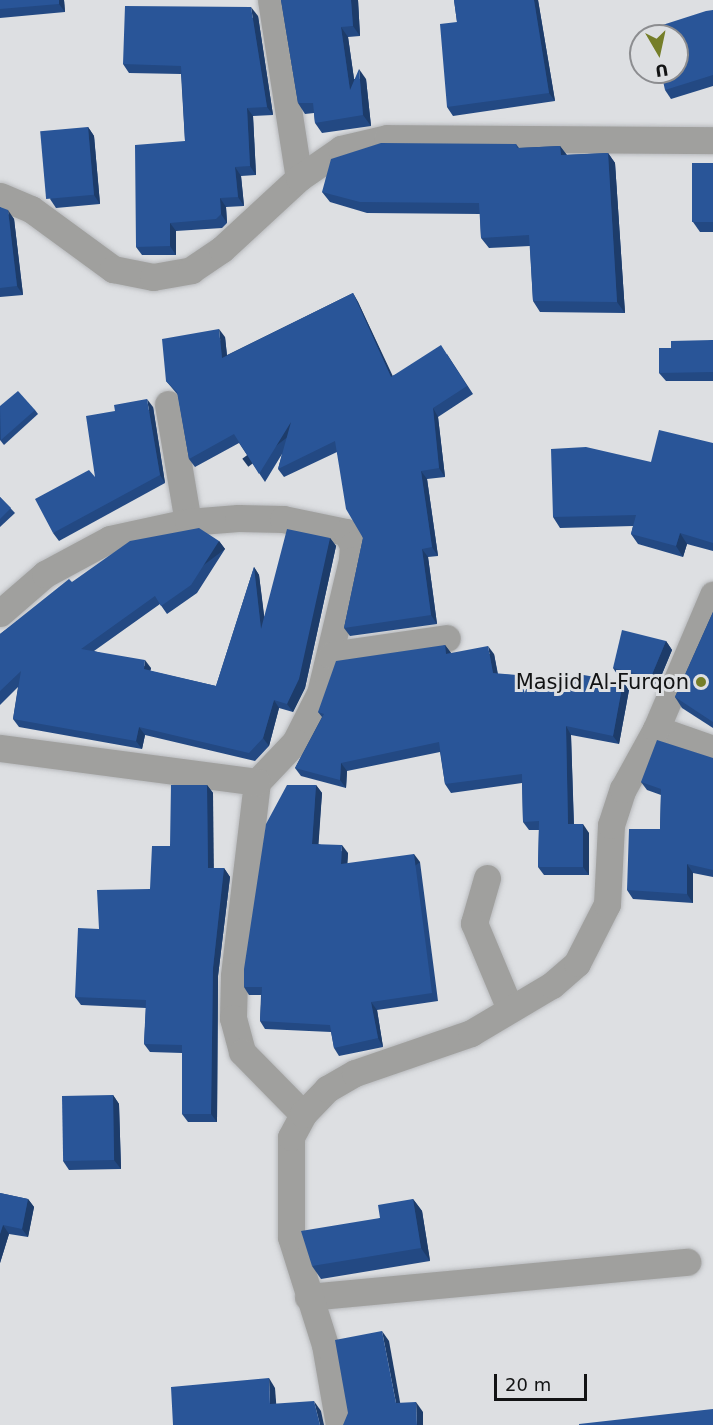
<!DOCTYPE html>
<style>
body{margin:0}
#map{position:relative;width:713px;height:1425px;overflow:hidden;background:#dddfe2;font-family:"DejaVu Sans",sans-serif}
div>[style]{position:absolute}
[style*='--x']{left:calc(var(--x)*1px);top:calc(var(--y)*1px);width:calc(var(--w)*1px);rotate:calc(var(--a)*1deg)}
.roads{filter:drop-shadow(0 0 2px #b8babd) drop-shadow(0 0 2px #b8babd)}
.street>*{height:27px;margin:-13.5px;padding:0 13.5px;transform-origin:13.5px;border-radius:13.5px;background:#a0a09e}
.wall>*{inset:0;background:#234983}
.shaded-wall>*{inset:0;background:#1d3c6a;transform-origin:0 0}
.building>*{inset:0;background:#295598;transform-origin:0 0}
.dots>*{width:16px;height:16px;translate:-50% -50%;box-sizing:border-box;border:3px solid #dddfe2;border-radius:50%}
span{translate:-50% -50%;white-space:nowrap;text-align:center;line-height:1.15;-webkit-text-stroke:6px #dddfe2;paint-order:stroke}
.poi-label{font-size:21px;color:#121314}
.right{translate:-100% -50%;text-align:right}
.north{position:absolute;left:629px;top:24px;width:60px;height:60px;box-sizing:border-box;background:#dddfe2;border:2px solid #8c8d90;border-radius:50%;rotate:171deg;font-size:16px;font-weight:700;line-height:24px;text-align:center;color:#121314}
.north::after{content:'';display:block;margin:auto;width:21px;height:27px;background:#757e29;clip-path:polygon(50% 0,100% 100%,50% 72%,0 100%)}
.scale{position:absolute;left:494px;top:1374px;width:93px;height:27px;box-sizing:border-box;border:3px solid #121314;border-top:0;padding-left:8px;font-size:18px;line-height:21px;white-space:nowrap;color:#121314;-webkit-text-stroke:4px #dddfe2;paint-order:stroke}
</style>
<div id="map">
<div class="roads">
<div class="street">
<div style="--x:271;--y:0;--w:180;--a:81.1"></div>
<div style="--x:0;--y:196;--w:34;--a:23"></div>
<div style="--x:31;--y:209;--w:102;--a:36.2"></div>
<div style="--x:113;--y:269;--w:41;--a:11.3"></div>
<div style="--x:153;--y:277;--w:39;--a:-10"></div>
<div style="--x:191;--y:270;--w:37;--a:-34"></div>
<div style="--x:222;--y:249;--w:105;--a:-42.7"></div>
<div style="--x:299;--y:178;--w:51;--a:-34.6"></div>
<div style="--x:341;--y:149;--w:47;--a:-13.4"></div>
<div style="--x:387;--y:138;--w:326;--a:0.4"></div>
<div style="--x:168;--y:404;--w:120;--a:80.4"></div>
<div style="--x:0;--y:613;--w:60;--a:-40.9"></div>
<div style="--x:45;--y:574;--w:74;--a:-28.3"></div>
<div style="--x:110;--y:539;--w:80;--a:-12.3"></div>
<div style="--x:188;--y:522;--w:50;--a:-4.6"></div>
<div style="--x:238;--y:518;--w:45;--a:1.3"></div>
<div style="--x:283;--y:519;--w:64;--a:11.7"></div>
<div style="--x:346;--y:532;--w:15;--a:62"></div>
<div style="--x:353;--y:545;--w:15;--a:94"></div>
<div style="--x:352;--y:560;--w:137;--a:103.5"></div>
<div style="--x:320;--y:693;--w:55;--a:117"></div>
<div style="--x:295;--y:742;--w:55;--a:133.5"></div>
<div style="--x:257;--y:782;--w:195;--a:96.8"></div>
<div style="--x:234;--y:976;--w:42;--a:91.4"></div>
<div style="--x:233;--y:1018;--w:35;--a:75"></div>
<div style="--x:242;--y:1052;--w:87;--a:45.5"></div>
<div style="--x:331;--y:655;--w:117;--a:-8.3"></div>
<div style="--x:656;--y:729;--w:60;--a:19.3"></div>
<div style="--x:0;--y:748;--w:259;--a:7.5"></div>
<div style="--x:487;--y:878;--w:47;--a:106.1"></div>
<div style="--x:474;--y:923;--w:93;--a:67.3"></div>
<div style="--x:308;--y:1297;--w:381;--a:-5.3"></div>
<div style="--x:339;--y:1425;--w:81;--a:-99.9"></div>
<div style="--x:325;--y:1345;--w:113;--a:-107.5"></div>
<div style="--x:291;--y:1237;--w:100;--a:-90"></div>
<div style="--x:291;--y:1137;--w:26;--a:-62"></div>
<div style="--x:303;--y:1114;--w:35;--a:-46"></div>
<div style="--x:327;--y:1089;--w:32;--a:-30"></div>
<div style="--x:355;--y:1073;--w:123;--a:-19"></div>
<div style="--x:471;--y:1033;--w:94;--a:-30.7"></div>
<div style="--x:552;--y:985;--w:33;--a:-41"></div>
<div style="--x:577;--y:963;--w:66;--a:-63"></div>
<div style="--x:607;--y:904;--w:79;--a:-87.1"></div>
<div style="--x:611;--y:825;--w:38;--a:-72"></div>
<div style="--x:623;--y:789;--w:68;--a:-61.2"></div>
<div style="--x:656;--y:729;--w:146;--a:-67"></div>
</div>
</div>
<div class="wall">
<div style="clip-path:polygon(0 0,64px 0,65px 12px,0 18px)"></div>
<div style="clip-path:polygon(281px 0,358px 0,360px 36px,348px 37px,354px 79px,366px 79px,371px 126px,322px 133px,315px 123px,314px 113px,305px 114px,298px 103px)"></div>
<div style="clip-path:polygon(454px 0,538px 0,555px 101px,453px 116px,447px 107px,457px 22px)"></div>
<div style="clip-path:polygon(713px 10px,713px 86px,671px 99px,665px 90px)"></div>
<div style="clip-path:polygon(258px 16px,273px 115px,253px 116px,256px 175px,241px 176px,244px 206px,226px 207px,227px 223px,222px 228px,176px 231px,176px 255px,142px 255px,136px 247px,185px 141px,181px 74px,129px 73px,123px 64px)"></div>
<div style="clip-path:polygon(88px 127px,94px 136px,100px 204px,56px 208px,50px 199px)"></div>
<div style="clip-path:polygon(516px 144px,519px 148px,560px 146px,567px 155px,608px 153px,615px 163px,625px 313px,540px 312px,533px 301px,530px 246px,489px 248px,481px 238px,480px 214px,367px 213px,330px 202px,322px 192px)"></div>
<div style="clip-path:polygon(713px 163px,713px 232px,700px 232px,693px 222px)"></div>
<div style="clip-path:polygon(0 207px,14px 219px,23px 295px,0 297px)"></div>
<div style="clip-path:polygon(353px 293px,358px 302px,392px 376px,447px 354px,473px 394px,438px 417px,445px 477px,427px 479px,438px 556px,428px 557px,437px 624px,350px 636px,344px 628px,363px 538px,337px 452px,284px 477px,278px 469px,282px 454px,265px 482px,239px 443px,195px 467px,189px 459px,178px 395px,166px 381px,225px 337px,227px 355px)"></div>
<div style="clip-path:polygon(713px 340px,713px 381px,666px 381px,659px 373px,671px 348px)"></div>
<div style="clip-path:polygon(0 406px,35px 410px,38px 414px,4px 445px,0 440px)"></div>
<div style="clip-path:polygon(153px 407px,165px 483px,59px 541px,53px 533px,95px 477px)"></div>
<div style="clip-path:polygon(713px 443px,713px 551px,687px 544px,683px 557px,638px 544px,631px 534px,633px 526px,560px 528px,553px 517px,651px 462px)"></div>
<div style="clip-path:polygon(0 497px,15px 513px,0 527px)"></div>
<div style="clip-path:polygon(330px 538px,336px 546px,305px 688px,293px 712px,279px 708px,269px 746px,255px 761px,145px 735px,142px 749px,19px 727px,13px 719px,18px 687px,0 705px,0 634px,72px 582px,219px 541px,225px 549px,197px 593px,167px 614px,160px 604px,94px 651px,151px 668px,150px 671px,216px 686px,254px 567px,259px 575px,264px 617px)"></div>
<div style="clip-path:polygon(713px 612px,713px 728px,682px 708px,675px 697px)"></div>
<div style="clip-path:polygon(666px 641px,672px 650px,657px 686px,619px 677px,613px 668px)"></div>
<div style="clip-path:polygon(445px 645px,451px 653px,494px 654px,498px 674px,577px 680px,623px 682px,629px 690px,619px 744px,571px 735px,574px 824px,589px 833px,589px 875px,544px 875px,538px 867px,539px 830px,529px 830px,523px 822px,522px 783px,451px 793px,445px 784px,440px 752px,347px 771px,346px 788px,301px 776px,295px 768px,322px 717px,318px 712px)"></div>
<div style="clip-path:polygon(713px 758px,713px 877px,693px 873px,693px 903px,633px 899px,627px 890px,660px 829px,661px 795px,647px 790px,641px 782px)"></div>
<div style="clip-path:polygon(207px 785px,213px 793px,213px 868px,224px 868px,230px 877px,218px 976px,217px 1122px,188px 1122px,182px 1114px,182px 1053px,150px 1052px,144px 1044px,146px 1008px,81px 1005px,75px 997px,99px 929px,150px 889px,170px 846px)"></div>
<div style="clip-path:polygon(316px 785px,322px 793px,318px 844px,348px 853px,347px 864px,420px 862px,438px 1001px,377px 1010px,383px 1047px,339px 1056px,334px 1048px,331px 1032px,265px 1029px,260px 1021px,261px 995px,249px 995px,244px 987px)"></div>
<div style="clip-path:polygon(113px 1095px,119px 1104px,121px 1169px,69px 1170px,63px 1161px)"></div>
<div style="clip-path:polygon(0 1193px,28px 1199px,34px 1207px,28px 1237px,9px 1234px,0 1263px)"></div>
<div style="clip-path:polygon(413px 1199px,422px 1211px,430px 1261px,321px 1279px,312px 1266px,380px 1218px)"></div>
</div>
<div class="shaded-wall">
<div style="clip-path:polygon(59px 0,64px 0,65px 12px,59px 4px)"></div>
<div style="clip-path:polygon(351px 0,358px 0,360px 36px,353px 26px)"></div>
<div style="clip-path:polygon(534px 0,538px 0,555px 101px,549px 93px)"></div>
<div style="clip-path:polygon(251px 7px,258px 16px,273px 115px,267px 107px)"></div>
<div style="clip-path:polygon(341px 27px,348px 37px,357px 100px,350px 90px)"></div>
<div style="clip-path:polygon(359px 69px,366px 79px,371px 126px,363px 115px)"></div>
<div style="clip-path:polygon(247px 108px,253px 116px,256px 175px,250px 166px)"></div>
<div style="clip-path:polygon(88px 127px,94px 136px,100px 204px,94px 195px)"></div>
<div style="clip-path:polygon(560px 146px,568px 157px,561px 155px)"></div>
<div style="clip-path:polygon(608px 153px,615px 163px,625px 313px,617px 302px)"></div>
<div style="clip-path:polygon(235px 167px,241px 176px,244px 206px,238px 197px)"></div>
<div style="clip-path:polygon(220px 198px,226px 207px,227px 223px,221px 214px)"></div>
<div style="clip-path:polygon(8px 210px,14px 219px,23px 295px,17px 286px)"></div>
<div style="clip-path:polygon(170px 223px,176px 231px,176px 255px,170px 246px)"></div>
<div style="clip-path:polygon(353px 293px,358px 302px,397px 385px,391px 377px)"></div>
<div style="clip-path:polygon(219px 329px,225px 337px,228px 366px,222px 358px)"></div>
<div style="clip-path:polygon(147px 399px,153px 407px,165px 483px,160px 475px)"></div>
<div style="clip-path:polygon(433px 408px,438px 417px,445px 477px,439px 468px)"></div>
<div style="left:291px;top:422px;width:10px;height:61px;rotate:53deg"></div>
<div style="clip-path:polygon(421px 471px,427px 479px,438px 556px,432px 547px)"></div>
<div style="clip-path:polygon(680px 533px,687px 544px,683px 557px,676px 546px)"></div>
<div style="clip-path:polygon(330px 538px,336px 546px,305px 688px,293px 712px,287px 704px)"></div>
<div style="left:219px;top:541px;width:10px;height:52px;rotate:53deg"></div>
<div style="clip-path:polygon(422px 549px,428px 557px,437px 624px,431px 615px)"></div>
<div style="clip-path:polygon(254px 567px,259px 575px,267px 638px,261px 629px)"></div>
<div style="clip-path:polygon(666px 641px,672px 650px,657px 686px,651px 677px)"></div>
<div style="clip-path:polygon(445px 645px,451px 653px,446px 654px)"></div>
<div style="clip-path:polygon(488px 646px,494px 654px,499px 682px,493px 673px)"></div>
<div style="clip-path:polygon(145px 660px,151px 668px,149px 677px,144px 669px)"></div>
<div style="clip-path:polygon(623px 682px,629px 690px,619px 744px,613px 736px)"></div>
<div style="clip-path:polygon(274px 700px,279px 708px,269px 746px,263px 738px)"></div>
<div style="clip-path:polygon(566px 726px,571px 735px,574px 833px,568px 824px)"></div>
<div style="clip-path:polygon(139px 727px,145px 735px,142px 749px,136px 741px)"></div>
<div style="clip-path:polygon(341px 763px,347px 771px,346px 788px,340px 780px)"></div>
<div style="clip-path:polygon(207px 785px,213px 793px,214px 877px,208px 868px)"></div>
<div style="clip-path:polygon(316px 785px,322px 793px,318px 852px,312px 844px)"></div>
<div style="clip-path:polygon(583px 824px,589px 833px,589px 875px,583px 867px)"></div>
<div style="clip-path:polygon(342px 845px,348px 853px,347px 872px,341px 864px)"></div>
<div style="left:414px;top:854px;width:10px;height:140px;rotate:53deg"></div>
<div style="clip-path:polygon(687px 864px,693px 873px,693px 903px,687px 894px)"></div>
<div style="clip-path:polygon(224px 868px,230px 877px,218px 976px,217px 1122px,211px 1114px,213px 968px)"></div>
<div style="clip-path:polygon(371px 1002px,377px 1010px,383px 1047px,378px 1038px)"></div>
<div style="clip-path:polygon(113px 1095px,119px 1104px,121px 1169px,114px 1160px)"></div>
<div style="clip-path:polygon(28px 1199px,34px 1207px,28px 1237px,22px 1229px)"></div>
<div style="clip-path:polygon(413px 1199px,422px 1211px,430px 1261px,421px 1248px)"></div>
<div style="clip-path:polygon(3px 1225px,9px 1234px,0 1263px,0 1234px)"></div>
<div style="clip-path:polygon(382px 1331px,389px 1341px,402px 1413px,396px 1403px)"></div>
<div style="clip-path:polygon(269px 1378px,275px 1388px,277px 1414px,270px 1404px)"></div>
<div style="clip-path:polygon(314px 1401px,321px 1411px,324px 1425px,320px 1425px)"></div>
<div style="clip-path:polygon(416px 1402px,423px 1412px,423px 1425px,417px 1425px)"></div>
</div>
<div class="building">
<div style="clip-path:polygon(0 0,59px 0,59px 4px,0 9px)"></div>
<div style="clip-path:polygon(281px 0,351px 0,353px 26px,341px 27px,350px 90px,359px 69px,363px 115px,315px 123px,313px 103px,298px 103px)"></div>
<div style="clip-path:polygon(454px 0,534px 0,549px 93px,447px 107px,440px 24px,457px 22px)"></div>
<div style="clip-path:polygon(125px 6px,251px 7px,267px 107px,247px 108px,250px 166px,235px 167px,238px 197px,220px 198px,221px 214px,216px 219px,170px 223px,170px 246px,136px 247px,135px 145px,185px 141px,181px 66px,123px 64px)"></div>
<div style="clip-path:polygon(713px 10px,713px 75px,665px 90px,661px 72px,677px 72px,677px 36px,652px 36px,650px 29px,706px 11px)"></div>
<div style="left:88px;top:127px;width:68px;height:48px;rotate:85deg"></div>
<div style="clip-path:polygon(381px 143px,516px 144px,517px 148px,560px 146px,561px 155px,608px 153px,617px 302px,533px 301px,529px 235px,481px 238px,479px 203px,360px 202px,322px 192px,331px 159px)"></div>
<div style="left:713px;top:163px;width:59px;height:21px;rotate:90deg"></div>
<div style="clip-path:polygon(0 207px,8px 210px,17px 286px,0 288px)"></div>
<div style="clip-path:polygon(353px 293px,391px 377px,441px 345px,467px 386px,433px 408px,439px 468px,421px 471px,432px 547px,422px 549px,431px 615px,344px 628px,363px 538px,346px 509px,335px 441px,278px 469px,291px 422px,259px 474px,234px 434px,189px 459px,177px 392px,166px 381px,162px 339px,219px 329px,222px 358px)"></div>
<div style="clip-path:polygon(713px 340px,713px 372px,659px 373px,659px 348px,671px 348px,671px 341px)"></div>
<div style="clip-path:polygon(18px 391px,35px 410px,1px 440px,0 406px)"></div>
<div style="clip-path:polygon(147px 399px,160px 475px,53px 533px,35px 499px,89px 470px,95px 477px,86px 416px,115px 411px,114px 405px)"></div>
<div style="clip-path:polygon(659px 430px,713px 443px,713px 543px,680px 533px,676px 546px,631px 534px,636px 515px,553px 517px,551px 449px,586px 447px,651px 462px)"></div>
<div style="clip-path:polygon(0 497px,11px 508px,0 519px)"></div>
<div style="clip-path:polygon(199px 528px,219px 541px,191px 585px,161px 606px,155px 596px,81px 649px,145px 660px,144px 669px,216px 686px,254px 567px,261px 629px,287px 529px,330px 538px,299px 679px,287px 704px,274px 700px,263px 738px,249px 753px,139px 727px,136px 741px,13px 719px,21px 671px,0 691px,0 634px,69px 579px,72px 582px,130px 541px)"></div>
<div style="clip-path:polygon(713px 612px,713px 722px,675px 697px)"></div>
<div style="clip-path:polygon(622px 630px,666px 641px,651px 677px,613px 668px)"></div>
<div style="clip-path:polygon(445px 645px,446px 654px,488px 646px,493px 673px,577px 680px,578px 674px,623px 682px,613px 736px,566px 726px,568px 824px,583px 824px,583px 867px,538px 867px,539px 821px,523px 822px,522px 774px,445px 784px,439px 742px,341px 763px,340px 780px,295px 768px,324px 714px,318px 712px,336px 661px)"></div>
<div style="clip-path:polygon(657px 740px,713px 758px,713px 870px,687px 864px,687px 894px,627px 890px,629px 829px,660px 829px,661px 789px,641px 782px)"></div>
<div style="clip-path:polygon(171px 785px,207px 785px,208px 868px,224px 868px,213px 968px,211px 1114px,182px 1114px,182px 1045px,144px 1044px,146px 1000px,75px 997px,78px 928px,99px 929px,97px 890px,150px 889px,152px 846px,170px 846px)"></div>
<div style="clip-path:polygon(287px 785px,316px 785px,312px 844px,342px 845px,341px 864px,414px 854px,432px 993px,371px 1002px,378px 1038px,334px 1048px,330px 1025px,260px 1021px,262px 987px,244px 987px,244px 969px,266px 824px)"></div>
<div style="left:113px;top:1095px;width:65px;height:51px;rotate:89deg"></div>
<div style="clip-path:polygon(0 1193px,28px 1199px,22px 1229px,3px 1225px,0 1234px)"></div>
<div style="clip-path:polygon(413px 1199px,421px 1248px,312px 1266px,301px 1231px,380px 1218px,378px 1205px)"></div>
<div style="clip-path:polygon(382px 1331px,396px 1403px,416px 1402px,417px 1425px,343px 1425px,348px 1413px,335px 1340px)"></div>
<div style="clip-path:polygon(269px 1378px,270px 1404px,314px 1401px,320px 1425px,173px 1425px,171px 1387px)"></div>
<div style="clip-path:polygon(713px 1409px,713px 1425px,579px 1425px,579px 1424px)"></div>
</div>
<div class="dots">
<div style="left:701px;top:682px;background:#757e29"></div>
</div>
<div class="poi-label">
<span class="right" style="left:689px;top:682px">Masjid Al-Furqon</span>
</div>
<div class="north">U</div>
<div class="scale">20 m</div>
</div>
